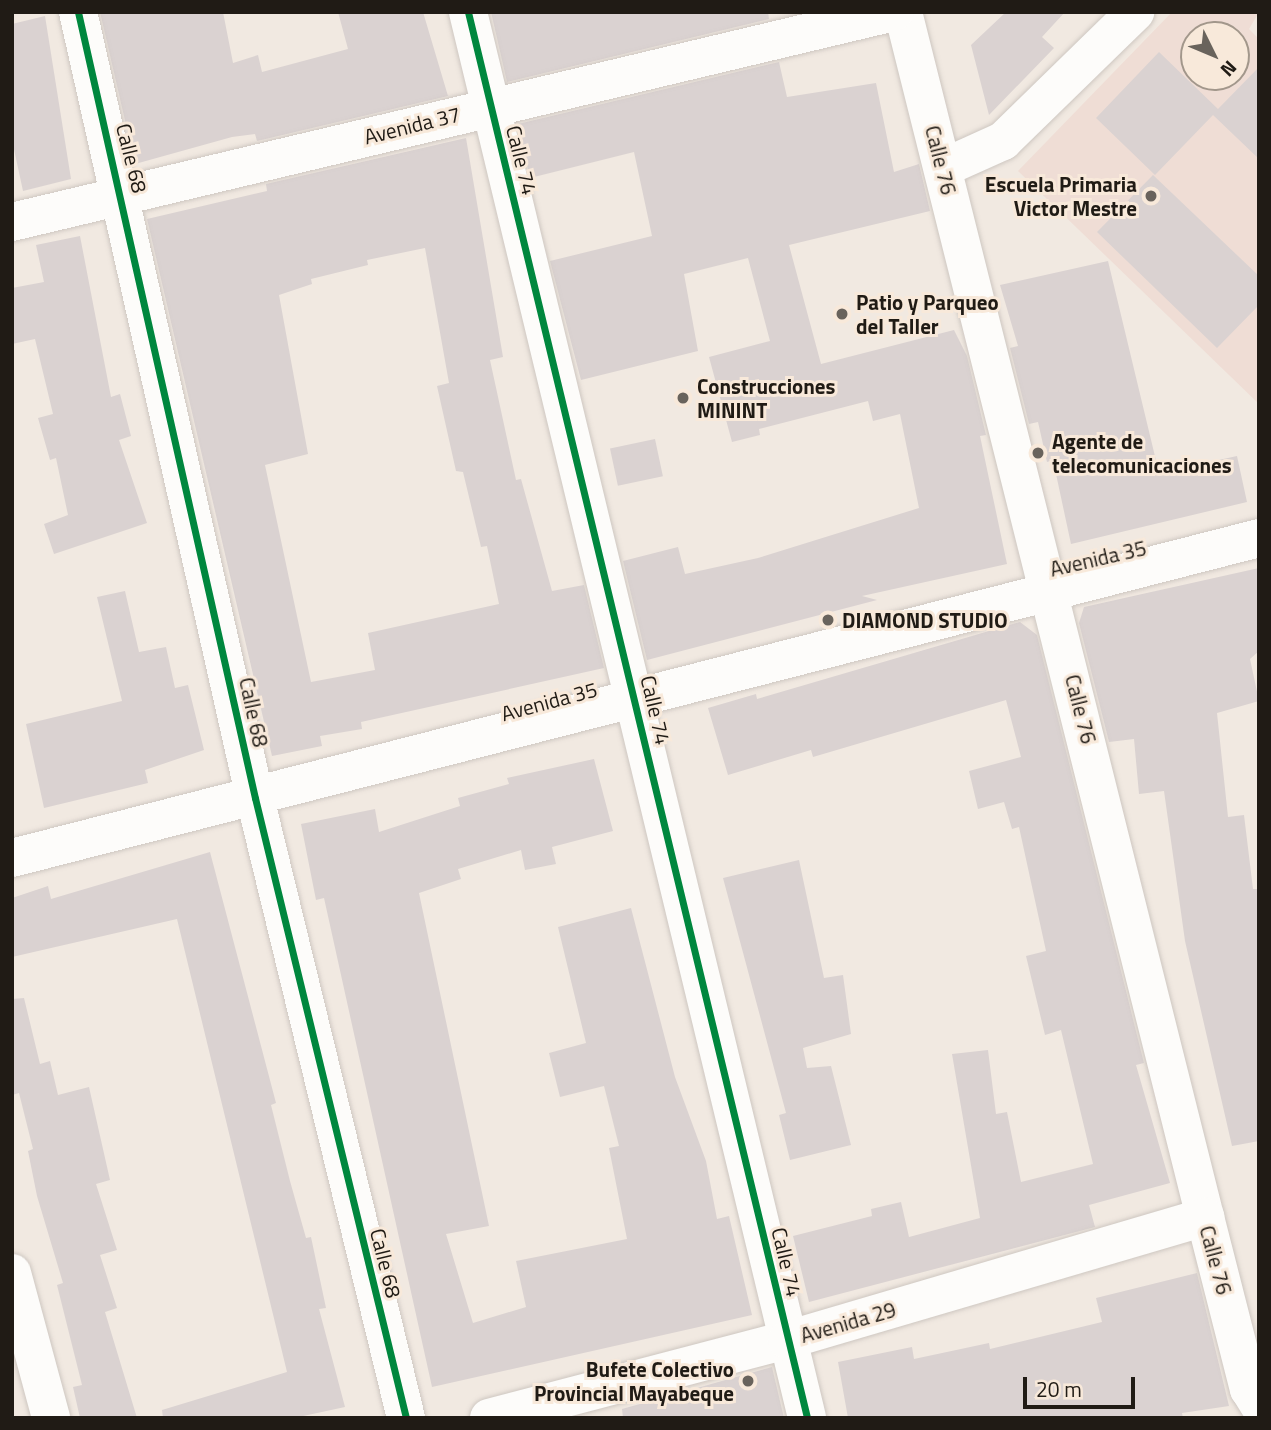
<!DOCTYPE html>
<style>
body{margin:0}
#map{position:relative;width:1271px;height:1430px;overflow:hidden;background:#f1e9e1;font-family:"Titillium Web",sans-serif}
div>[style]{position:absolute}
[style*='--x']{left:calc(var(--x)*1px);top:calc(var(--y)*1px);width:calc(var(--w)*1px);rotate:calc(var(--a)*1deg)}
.education>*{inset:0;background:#efddd5}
.building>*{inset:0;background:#dad2d1;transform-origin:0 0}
.roads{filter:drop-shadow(0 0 2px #cec7c1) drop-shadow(0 0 2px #cec7c1)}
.minor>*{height:38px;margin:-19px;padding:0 19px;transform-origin:19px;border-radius:19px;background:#fdfcfa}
.cycleway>*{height:7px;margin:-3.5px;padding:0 3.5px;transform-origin:3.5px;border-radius:3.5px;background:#00873e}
.dots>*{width:19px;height:19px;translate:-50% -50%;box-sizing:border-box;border:4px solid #f8e9da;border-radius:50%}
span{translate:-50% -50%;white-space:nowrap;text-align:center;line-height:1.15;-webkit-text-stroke:6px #f8e9da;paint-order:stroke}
.street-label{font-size:21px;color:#201b15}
.poi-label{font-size:21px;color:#201b15;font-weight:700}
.right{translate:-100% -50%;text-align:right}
.left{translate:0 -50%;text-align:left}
.frame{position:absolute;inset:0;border:14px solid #201b15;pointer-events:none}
.north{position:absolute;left:1180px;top:21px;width:70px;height:70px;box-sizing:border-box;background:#f8e9da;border:2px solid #a2978b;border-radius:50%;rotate:133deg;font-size:19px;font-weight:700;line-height:28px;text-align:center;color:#201b15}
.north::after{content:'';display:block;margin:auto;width:24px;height:32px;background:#69635c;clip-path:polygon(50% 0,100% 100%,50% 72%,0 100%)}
.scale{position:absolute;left:1023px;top:1377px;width:112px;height:32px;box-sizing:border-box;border:4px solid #201b15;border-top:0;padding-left:9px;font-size:21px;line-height:24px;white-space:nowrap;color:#201b15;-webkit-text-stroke:5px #f8e9da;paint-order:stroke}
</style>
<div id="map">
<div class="education">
<div style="clip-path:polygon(evenodd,1172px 12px,1259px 12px,1249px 29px,1259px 39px,1259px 404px,1018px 171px,1172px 12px,1194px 35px,1236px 35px,1236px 77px,1194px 77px,1194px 35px)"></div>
</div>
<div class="building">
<div style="clip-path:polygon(100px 12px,223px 12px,233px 63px,258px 55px,262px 72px,348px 49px,338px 12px,423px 12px,448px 96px,257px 141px,255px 134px,232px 137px,135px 164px)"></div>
<div style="clip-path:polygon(491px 12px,768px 12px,769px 19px,507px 82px)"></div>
<div style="clip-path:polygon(1006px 12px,1065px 12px,1042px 37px,1054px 48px,989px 115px,971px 45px)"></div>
<div style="clip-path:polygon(45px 16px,71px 179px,23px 191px,12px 140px,12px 24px)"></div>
<div style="clip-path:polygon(1159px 52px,1218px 109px,1259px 67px,1259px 159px,1213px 115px,1155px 175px,1096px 118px)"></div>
<div style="clip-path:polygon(779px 62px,787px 97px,876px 83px,894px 172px,919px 164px,930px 211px,789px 245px,821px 364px,954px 330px,967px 356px,986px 435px,980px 436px,1007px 564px,862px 596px,877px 600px,647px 660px,623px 561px,678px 547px,685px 574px,758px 558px,919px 508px,900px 414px,873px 421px,868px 401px,759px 429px,760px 435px,732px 442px,709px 357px,770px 341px,748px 258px,684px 274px,698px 351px,581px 380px,550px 261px,652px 236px,634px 152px,530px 178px,518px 124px)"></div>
<div style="clip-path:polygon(evenodd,466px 138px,503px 357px,490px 360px,516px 480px,521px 479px,552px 591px,584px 585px,604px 668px,361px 722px,362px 729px,320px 736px,322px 746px,272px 756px,147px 219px,267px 191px,266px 184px,466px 138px,425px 248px,449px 383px,437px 386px,456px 471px,463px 472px,481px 547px,487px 546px,499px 604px,368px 633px,375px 670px,311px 682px,265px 465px,308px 454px,279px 295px,312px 284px,311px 279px,368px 265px,367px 260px,425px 248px)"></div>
<div style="clip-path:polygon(1153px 175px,1259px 276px,1259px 305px,1217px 348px,1097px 232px)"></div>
<div style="clip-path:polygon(80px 236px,111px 397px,120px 394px,131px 436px,119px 440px,147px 523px,54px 554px,44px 524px,68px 515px,56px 458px,50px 460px,38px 418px,53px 414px,35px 339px,12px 344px,12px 288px,44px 282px,36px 245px)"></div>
<div style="clip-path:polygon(1108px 261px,1159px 473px,1237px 456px,1247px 502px,1071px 544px,1053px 460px,1047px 462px,1038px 422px,1029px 424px,1010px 348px,1018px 346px,1000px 285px)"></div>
<div style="left:655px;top:439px;width:38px;height:46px;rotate:78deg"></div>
<div style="clip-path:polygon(1259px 568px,1259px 651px,1250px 659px,1259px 701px,1217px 713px,1228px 817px,1244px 815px,1253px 889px,1259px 889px,1259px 1141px,1232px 1146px,1185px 941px,1164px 791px,1139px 794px,1134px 739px,1109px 742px,1079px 623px,1084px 607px)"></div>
<div style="clip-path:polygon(125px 591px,139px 652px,166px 647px,175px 688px,188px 685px,204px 750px,145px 770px,148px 783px,44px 808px,26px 724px,122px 701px,97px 597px)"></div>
<div style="clip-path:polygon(1020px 622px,1037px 635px,1144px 1063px,1136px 1065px,1170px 1183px,1089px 1205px,1095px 1227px,809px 1302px,793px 1236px,872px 1216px,871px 1209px,901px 1202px,909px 1237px,980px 1218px,952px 1054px,988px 1050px,996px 1114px,1007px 1112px,1021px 1182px,1093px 1164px,1061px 1030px,1045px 1035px,1026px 956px,1046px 951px,1019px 827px,1012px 829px,1004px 802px,978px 809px,969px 771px,1021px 757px,1006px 700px,813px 757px,811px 750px,728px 775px,708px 708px,756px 694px,757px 699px)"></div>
<div style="clip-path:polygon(594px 759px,613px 831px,552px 847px,556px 864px,525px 870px,521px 850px,458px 869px,461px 879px,419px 893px,489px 1226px,446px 1234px,473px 1323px,526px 1307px,516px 1261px,627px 1239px,609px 1148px,619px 1146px,604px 1086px,560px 1097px,549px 1053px,586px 1043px,558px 927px,631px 908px,675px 1077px,706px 1161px,717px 1219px,729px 1216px,752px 1315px,432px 1387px,324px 898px,316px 900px,301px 824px,375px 809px,379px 832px,460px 806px,458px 798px,509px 784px,507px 778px)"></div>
<div style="clip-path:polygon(210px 852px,276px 1103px,271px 1105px,290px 1181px,306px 1238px,311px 1237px,326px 1308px,319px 1309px,345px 1407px,294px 1418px,163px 1418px,162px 1410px,287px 1372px,177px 919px,12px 957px,12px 898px,48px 886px,51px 899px)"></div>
<div style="clip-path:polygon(799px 860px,824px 978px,843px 975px,851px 1034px,803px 1048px,807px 1068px,831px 1066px,851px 1145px,790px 1160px,779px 1115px,786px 1113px,723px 878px)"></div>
<div style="clip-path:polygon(24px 998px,40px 1064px,50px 1061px,58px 1095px,89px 1087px,110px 1180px,96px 1184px,117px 1250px,100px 1255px,117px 1308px,105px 1312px,137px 1418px,80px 1418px,73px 1387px,82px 1385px,57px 1285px,63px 1283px,37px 1196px,28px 1151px,33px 1149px,19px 1093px,12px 1095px,12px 999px)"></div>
<div style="clip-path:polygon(1197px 1273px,1229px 1406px,1182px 1413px,1183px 1418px,848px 1418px,838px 1362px,912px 1347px,914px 1359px,989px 1343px,990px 1349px,1102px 1322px,1096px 1298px)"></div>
<div style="clip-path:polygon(772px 1367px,784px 1418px,623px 1418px,622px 1409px)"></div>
</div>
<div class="roads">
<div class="minor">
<div style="--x:78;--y:12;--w:806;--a:77.31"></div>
<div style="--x:255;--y:798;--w:638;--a:76.31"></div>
<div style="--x:468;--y:12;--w:1446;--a:76.44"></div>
<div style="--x:903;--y:12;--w:1242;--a:75.93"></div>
<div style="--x:1205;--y:1217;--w:178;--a:75.7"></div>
<div style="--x:1249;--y:1389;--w:19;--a:58"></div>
<div style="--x:943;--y:168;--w:66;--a:-24.2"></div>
<div style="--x:1003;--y:141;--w:185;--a:-44.3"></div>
<div style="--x:12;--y:222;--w:907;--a:-13.39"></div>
<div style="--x:12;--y:858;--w:1287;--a:-14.39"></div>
<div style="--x:12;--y:1273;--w:150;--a:74.9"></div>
<div style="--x:489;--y:1418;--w:308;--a:-14.7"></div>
<div style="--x:787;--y:1340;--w:436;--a:-16.4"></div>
</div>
</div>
<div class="cycleway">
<div style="--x:78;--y:12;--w:806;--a:77.31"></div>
<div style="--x:255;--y:798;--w:638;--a:76.31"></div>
<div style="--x:468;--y:12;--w:1446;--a:76.44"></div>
</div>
<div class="dots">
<div style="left:1151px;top:196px;background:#69635c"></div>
<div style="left:842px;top:314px;background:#69635c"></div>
<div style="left:683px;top:398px;background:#69635c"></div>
<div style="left:1038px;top:453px;background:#69635c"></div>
<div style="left:828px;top:620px;background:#69635c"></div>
<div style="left:748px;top:1381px;background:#69635c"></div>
</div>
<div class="street-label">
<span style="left:412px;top:125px;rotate:-14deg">Avenida 37</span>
<span style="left:132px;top:158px;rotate:76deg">Calle 68</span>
<span style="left:522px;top:160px;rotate:76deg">Calle 74</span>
<span style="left:941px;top:160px;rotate:76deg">Calle 76</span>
<span style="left:1098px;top:558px;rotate:-13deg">Avenida 35</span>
<span style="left:549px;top:701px;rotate:-15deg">Avenida 35</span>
<span style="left:1081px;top:709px;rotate:76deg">Calle 76</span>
<span style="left:656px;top:710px;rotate:77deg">Calle 74</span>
<span style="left:254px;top:712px;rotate:78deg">Calle 68</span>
<span style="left:1216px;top:1260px;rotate:75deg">Calle 76</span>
<span style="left:787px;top:1262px;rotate:77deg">Calle 74</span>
<span style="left:386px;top:1263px;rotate:76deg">Calle 68</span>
<span style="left:848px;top:1322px;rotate:-16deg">Avenida 29</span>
</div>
<div class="poi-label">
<span class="right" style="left:1137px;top:196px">Escuela Primaria<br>Victor Mestre</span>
<span class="left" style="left:856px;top:314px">Patio y Parqueo<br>del Taller</span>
<span class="left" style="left:697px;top:398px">Construcciones<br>MININT</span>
<span class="left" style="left:1052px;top:453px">Agente de<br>telecomunicaciones</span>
<span class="left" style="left:842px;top:620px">DIAMOND STUDIO</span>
<span class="right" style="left:734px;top:1381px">Bufete Colectivo<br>Provincial Mayabeque</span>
</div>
<div class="frame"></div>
<div class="north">N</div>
<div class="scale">20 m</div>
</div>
